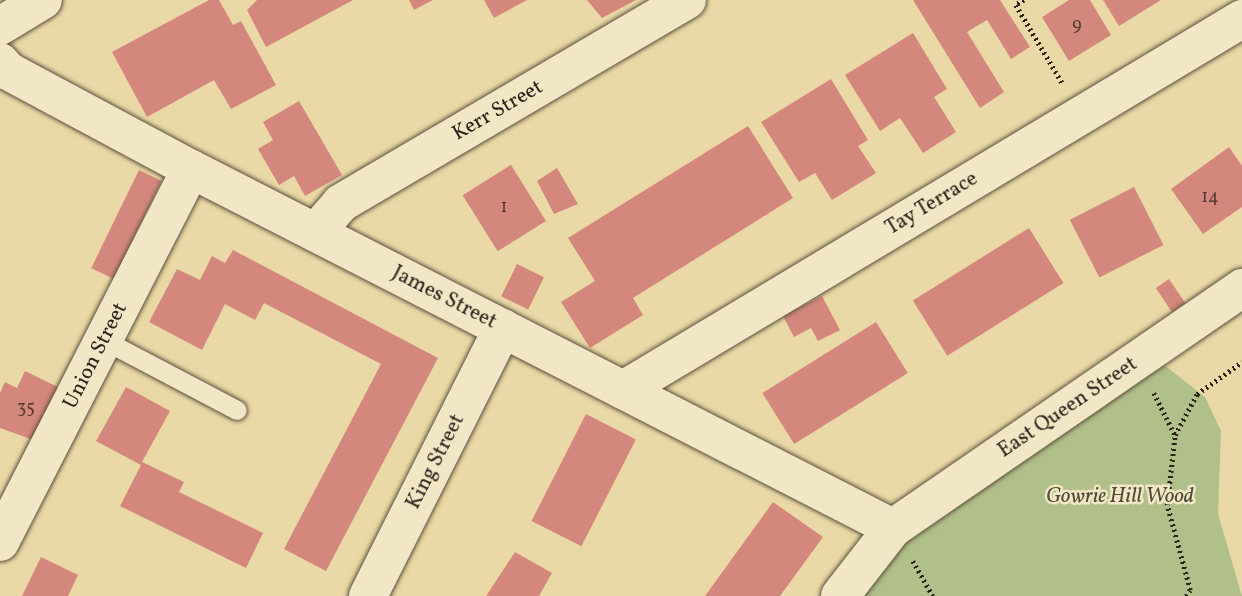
<!DOCTYPE html>
<style>
body{margin:0}
#map{position:relative;width:1242px;height:596px;overflow:hidden;background:#ead9a6;font-family:Vollkorn,serif}
div>[style]{position:absolute}
[style*='--x']{left:calc(var(--x)*1px);top:calc(var(--y)*1px);width:calc(var(--w)*1px);rotate:calc(var(--a)*1deg)}
.green>*{inset:0;background:#b1c08a}
.building>*{inset:0;background:#d4877c;transform-origin:0 0}
.path>*{height:4.5px;margin-top:-2.25px;transform-origin:0;background:repeating-linear-gradient(90deg,#2c221b 0 2px,transparent 0 5.5px)}
.roads{filter:drop-shadow(0 0 2px #5c503e) drop-shadow(0 0 2px #5c503e)}
.lane>*{height:19px;margin:-9.5px;padding:0 9.5px;transform-origin:9.5px;border-radius:9.5px;background:#f1e6c5}
.street>*{height:38px;margin:-19px;padding:0 19px;transform-origin:19px;border-radius:19px;background:#f1e6c5}
.secondary>*{height:38px;margin:-19px;padding:0 19px;transform-origin:19px;border-radius:19px;background:#f1e6c5}
span{translate:-50% -50%;white-space:nowrap;text-align:center;line-height:1.15;-webkit-text-stroke:5px #f1e6c5;paint-order:stroke}
.number-label{font-size:18px;color:#563b33}
.number-label span{-webkit-text-stroke-width:0}
.street-label{font-size:21px;color:#2c221b}
.park-label{font-size:21px;color:#4d4a37;font-style:italic}
</style>
<div id="map">
<div class="green">
<div style="clip-path:polygon(1149px 353px,1205px 397px,1221px 431px,1218px 514px,1242px 596px,840px 596px,893px 528px)"></div>
</div>
<div class="building">
<div style="clip-path:polygon(209px 0,219px 0,233px 25px,241px 21px,276px 85px,231px 109px,214px 80px,147px 117px,112px 52px)"></div>
<div style="clip-path:polygon(257px 0,353px 0,266px 47px,247px 10px)"></div>
<div style="clip-path:polygon(409px 0,433px 0,414px 10px)"></div>
<div style="clip-path:polygon(484px 0,527px 0,494px 18px)"></div>
<div style="clip-path:polygon(587px 0,636px 0,602px 18px)"></div>
<div style="clip-path:polygon(913px 0,1000px 0,1030px 47px,1011px 59px,987px 20px,967px 32px,1004px 92px,980px 108px)"></div>
<div style="clip-path:polygon(1069px 0,1090px 0,1111px 35px,1069px 61px,1042px 17px)"></div>
<div style="clip-path:polygon(1103px 0,1161px 0,1119px 26px)"></div>
<div style="clip-path:polygon(913px 33px,947px 89px,934px 97px,956px 132px,923px 153px,900px 118px,880px 131px,845px 75px)"></div>
<div style="clip-path:polygon(831px 79px,868px 140px,858px 146px,876px 173px,832px 200px,815px 173px,799px 182px,761px 122px)"></div>
<div style="clip-path:polygon(299px 101px,342px 175px,305px 196px,294px 176px,279px 185px,258px 149px,273px 140px,263px 122px)"></div>
<div style="clip-path:polygon(748px 126px,793px 198px,633px 298px,643px 315px,590px 348px,561px 302px,595px 281px,568px 238px)"></div>
<div style="clip-path:polygon(1229px 147px,1242px 166px,1242px 207px,1203px 234px,1171px 189px)"></div>
<div style="left:511px;top:165px;width:66px;height:57px;rotate:58deg"></div>
<div style="clip-path:polygon(557px 168px,578px 204px,554px 214px,537px 181px)"></div>
<div style="left:139px;top:170px;width:25px;height:109px;rotate:26deg"></div>
<div style="left:1134px;top:187px;width:65px;height:72px;rotate:63deg"></div>
<div style="left:1029px;top:228px;width:65px;height:137px;rotate:58deg"></div>
<div style="clip-path:polygon(233px 250px,438px 358px,326px 571px,284px 549px,381px 364px,264px 303px,255px 320px,225px 304px,202px 350px,149px 322px,177px 269px,200px 280px,212px 256px,225px 263px)"></div>
<div style="left:517px;top:264px;width:30px;height:36px;rotate:26deg"></div>
<div style="left:1169px;top:279px;width:29px;height:16px;rotate:56deg"></div>
<div style="clip-path:polygon(822px 296px,840px 330px,818px 341px,811px 328px,794px 337px,783px 316px)"></div>
<div style="left:876px;top:322px;width:60px;height:134px;rotate:58deg"></div>
<div style="clip-path:polygon(25px 371px,62px 389px,36px 441px,0 428px,0 393px,5px 382px,17px 388px)"></div>
<div style="clip-path:polygon(126px 387px,170px 411px,142px 462px,184px 482px,179px 492px,263px 533px,246px 568px,120px 506px,141px 465px,96px 441px)"></div>
<div style="left:586px;top:414px;width:56px;height:120px;rotate:27deg"></div>
<div style="clip-path:polygon(773px 502px,823px 537px,780px 596px,705px 596px)"></div>
<div style="clip-path:polygon(515px 552px,552px 573px,539px 596px,486px 596px)"></div>
<div style="clip-path:polygon(41px 557px,78px 575px,68px 596px,22px 596px)"></div>
</div>
<div class="path">
<div style="--x:1024;--y:0;--w:9;--a:148"></div>
<div style="--x:1016;--y:5;--w:92;--a:59.3"></div>
<div style="--x:1154;--y:393;--w:47;--a:63.4"></div>
<div style="--x:913;--y:561;--w:40;--a:60.3"></div>
<div style="--x:1186;--y:596;--w:7;--a:-56"></div>
<div style="--x:1190;--y:590;--w:88;--a:-105.1"></div>
<div style="--x:1167;--y:505;--w:70;--a:-83.5"></div>
<div style="--x:1175;--y:435;--w:47;--a:-61.8"></div>
<div style="--x:1197;--y:394;--w:55;--a:-35.4"></div>
</div>
<div class="roads">
<div class="lane">
<div style="--x:104;--y:340;--w:150;--a:27.8"></div>
</div>
<div class="street">
<div style="--x:0;--y:62;--w:12;--a:48"></div>
<div style="--x:8;--y:71;--w:208;--a:28.2"></div>
<div style="--x:191;--y:169;--w:788;--a:27.09"></div>
<div style="--x:316;--y:232;--w:38;--a:-49"></div>
<div style="--x:341;--y:203;--w:401;--a:-30.4"></div>
<div style="--x:623;--y:390;--w:722;--a:-30.94"></div>
<div style="--x:0;--y:542;--w:419;--a:-62.9"></div>
<div style="--x:368;--y:596;--w:300;--a:-63.3"></div>
<div style="--x:840;--y:596;--w:86;--a:-52.1"></div>
<div style="--x:893;--y:528;--w:424;--a:-34.5"></div>
</div>
<div class="secondary">
<div style="--x:0;--y:26;--w:50;--a:-31.2"></div>
</div>
</div>
<div class="number-label">
<span style="left:1077px;top:26px">9</span>
<span style="left:1210px;top:198px">14</span>
<span style="left:504px;top:208px">1</span>
<span style="left:26px;top:409px">35</span>
</div>
<div class="street-label">
<span style="left:498px;top:111px;rotate:-30deg">Kerr Street</span>
<span style="left:932px;top:204px;rotate:-31deg">Tay Terrace</span>
<span style="left:444px;top:298px;rotate:27deg">James Street</span>
<span style="left:96px;top:356px;rotate:-63deg">Union Street</span>
<span style="left:1068px;top:408px;rotate:-34deg">East Queen Street</span>
<span style="left:436px;top:462px;rotate:-63deg">King Street</span>
</div>
<div class="park-label">
<span style="left:1120px;top:497px">Gowrie Hill Wood</span>
</div>
</div>
